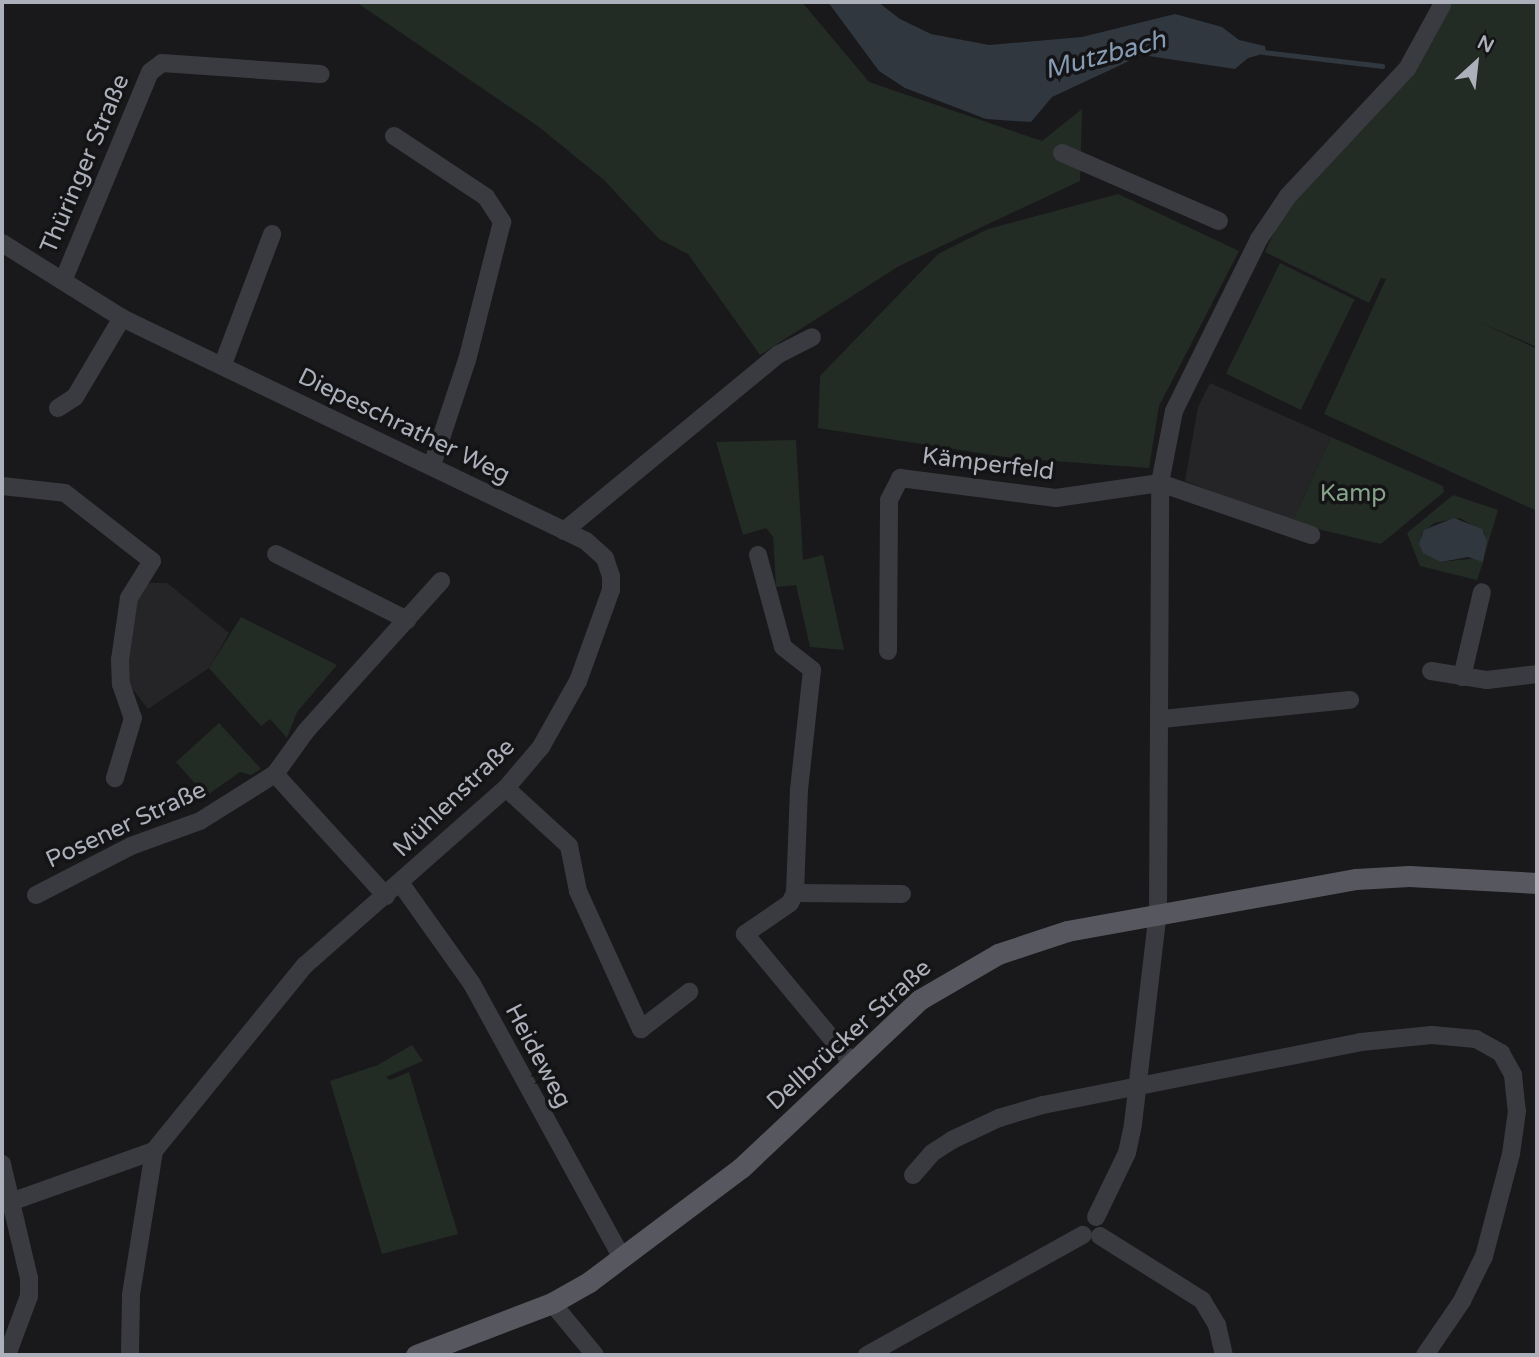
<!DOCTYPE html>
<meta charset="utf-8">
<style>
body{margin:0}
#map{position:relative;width:1539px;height:1357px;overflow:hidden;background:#19191b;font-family:"Varela Round",sans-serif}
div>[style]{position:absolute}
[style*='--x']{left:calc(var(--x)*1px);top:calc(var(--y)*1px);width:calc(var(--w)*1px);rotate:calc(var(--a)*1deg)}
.built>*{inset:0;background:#252528}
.green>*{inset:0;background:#232b25;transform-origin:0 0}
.water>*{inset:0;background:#30373f}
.stream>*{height:4.5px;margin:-2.25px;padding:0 2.25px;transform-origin:2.25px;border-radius:2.25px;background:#30373f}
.minor>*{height:18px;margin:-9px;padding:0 9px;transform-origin:9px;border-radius:9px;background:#3a3b40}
.major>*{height:21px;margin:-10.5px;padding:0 10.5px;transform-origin:10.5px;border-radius:10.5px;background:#57585f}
span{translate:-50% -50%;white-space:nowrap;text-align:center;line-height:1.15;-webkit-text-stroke:7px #141416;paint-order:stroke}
.street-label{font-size:24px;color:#acb0ba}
.park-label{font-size:24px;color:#85a489}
.water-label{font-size:26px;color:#869bb2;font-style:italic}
.frame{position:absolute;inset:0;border:4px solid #acb0ba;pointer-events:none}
.north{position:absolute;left:1441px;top:28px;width:70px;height:70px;-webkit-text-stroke:5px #141416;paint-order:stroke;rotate:27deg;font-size:19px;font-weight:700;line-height:28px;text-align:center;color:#acb0ba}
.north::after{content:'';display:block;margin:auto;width:24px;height:32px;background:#acb0ba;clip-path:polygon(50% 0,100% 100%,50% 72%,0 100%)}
</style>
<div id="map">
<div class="built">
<div style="clip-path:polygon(1210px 383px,1331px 437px,1292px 523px,1185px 481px,1198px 407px)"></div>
<div style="clip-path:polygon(148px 583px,167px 583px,229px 633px,209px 668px,148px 709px,125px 679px,137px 597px)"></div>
</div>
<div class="green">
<div style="clip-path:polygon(356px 2px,802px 2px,869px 82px,1042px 141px,1082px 109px,1080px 181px,899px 266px,760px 355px,688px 254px,659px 239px,604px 180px,539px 127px)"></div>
<div style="clip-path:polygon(1451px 2px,1537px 2px,1537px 347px,1480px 322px,1537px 349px,1537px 511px,1324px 414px,1386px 279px,1381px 278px,1369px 303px,1265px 252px,1280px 219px,1306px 186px,1365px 127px,1411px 71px)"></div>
<div style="clip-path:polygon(1118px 194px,1239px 251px,1159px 406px,1149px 468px,1012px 458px,818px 428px,820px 376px,938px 254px,988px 229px)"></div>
<div style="left:1280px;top:263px;width:83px;height:123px;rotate:26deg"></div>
<div style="clip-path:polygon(1331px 437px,1443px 486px,1444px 492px,1381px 544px,1292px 523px)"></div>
<div style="clip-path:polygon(796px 440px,803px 560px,823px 555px,844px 650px,810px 647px,796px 585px,776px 587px,773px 537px,766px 528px,743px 535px,716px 442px)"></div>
<div style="clip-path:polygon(1453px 495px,1498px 510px,1484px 557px,1485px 533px,1460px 518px,1434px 523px,1421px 535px,1421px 549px,1441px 562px,1478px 558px,1483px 562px,1477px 580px,1420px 566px,1407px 533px)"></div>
<div style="clip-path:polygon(241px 617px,337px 665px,297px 712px,287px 738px,270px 719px,261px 726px,209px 668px)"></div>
<div style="clip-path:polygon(219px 723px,261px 769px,251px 775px,240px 772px,206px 796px,176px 762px)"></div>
<div style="clip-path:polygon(412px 1045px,423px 1061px,386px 1077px,390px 1080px,409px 1072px,458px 1234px,382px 1254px,330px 1081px,378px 1065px)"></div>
</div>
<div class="water">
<div style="clip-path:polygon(828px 2px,878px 2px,900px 19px,931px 34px,989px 45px,1082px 37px,1175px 14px,1222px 27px,1239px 40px,1265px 46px,1266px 53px,1248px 58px,1235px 69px,1142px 55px,1052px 97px,1031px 122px,986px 119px,905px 88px,879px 71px)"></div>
<div style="clip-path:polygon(1454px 518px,1482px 529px,1487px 541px,1483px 562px,1468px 557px,1441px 562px,1423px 553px,1419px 544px,1424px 530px)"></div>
</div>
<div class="stream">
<div style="--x:1263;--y:52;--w:120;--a:6.7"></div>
</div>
<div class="minor">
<div style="--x:394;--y:136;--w:110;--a:33.5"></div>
<div style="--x:486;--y:197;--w:30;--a:57"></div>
<div style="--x:502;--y:222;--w:142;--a:104.2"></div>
<div style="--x:467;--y:360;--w:111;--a:108.4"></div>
<div style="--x:1062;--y:153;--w:171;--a:23.4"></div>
<div style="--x:2;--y:243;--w:142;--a:32"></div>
<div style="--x:122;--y:318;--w:515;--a:25.67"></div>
<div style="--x:586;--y:541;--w:25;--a:42"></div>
<div style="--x:605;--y:558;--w:19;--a:72"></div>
<div style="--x:611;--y:576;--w:14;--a:90"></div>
<div style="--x:611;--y:590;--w:97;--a:109.9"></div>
<div style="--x:578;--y:681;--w:76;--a:119.3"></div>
<div style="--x:541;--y:747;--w:54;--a:130.5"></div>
<div style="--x:506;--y:788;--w:268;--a:138.6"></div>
<div style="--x:305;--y:965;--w:240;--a:129.1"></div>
<div style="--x:154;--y:1151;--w:146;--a:99.1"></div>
<div style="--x:131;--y:1295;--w:60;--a:91"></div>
<div style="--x:63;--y:281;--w:226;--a:-67.4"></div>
<div style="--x:150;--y:72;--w:15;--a:-37"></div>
<div style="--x:162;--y:63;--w:159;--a:4"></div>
<div style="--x:223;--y:364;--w:139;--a:-69.3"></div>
<div style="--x:58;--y:408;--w:20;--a:-33"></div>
<div style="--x:75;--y:397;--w:92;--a:-59.3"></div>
<div style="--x:2;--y:486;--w:63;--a:6.3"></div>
<div style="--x:65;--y:493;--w:110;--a:38"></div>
<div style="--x:152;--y:561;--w:44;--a:121.9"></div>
<div style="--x:129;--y:598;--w:63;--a:98.3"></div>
<div style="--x:120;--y:660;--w:24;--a:88"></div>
<div style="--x:121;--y:684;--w:36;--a:71"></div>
<div style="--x:133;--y:718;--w:63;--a:106.7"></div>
<div style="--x:564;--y:531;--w:278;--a:-39.5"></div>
<div style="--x:779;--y:354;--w:37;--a:-27"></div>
<div style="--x:276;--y:554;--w:147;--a:26.7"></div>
<div style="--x:758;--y:555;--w:95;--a:74.8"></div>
<div style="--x:783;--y:647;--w:37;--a:38"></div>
<div style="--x:812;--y:670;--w:120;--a:96.2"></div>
<div style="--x:799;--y:789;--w:104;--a:92.2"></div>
<div style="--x:795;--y:893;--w:11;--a:117"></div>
<div style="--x:790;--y:903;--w:55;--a:145.4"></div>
<div style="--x:745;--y:934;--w:169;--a:50.3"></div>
<div style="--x:888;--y:651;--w:151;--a:-89.6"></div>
<div style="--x:889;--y:500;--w:25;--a:-63"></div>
<div style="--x:900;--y:478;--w:157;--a:7.3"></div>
<div style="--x:1056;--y:498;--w:105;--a:-8.2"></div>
<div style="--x:1160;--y:483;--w:160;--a:19"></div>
<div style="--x:1431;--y:671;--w:57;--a:9.1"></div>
<div style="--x:1487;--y:680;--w:50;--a:-6.8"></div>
<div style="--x:1462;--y:677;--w:87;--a:-76.8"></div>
<div style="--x:1162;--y:719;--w:189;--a:-5.8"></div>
<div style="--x:275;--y:774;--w:165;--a:47.7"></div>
<div style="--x:506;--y:788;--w:86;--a:42.6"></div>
<div style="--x:569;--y:846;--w:46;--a:78.7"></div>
<div style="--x:578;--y:891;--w:152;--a:65.5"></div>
<div style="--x:641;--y:1029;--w:61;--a:-37.6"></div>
<div style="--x:401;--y:884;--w:123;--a:54.6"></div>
<div style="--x:472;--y:984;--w:312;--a:61.3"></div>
<div style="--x:795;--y:893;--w:107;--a:0.5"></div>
<div style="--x:36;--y:895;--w:107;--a:-27.3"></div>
<div style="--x:131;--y:846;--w:73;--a:-19.9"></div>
<div style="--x:200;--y:821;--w:89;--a:-32.1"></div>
<div style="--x:275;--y:774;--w:53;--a:-54.2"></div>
<div style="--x:306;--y:731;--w:202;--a:-48"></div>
<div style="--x:2;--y:1164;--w:117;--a:76.7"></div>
<div style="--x:29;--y:1278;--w:18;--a:90"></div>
<div style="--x:29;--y:1296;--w:63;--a:110.4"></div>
<div style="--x:913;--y:1175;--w:29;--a:-49"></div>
<div style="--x:932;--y:1153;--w:24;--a:-33"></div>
<div style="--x:952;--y:1140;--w:52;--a:-25.1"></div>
<div style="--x:999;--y:1118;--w:46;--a:-16.5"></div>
<div style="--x:1043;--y:1105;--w:324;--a:-11.2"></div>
<div style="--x:1361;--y:1042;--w:71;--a:-5.6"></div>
<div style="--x:1432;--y:1035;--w:44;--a:5.2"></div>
<div style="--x:1476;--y:1039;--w:29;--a:29"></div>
<div style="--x:1501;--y:1053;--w:25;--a:61"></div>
<div style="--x:1513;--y:1075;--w:36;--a:84"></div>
<div style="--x:1517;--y:1111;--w:43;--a:97.9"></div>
<div style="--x:1511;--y:1154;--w:106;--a:104.8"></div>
<div style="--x:1484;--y:1256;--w:50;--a:116.1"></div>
<div style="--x:1462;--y:1301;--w:65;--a:124.4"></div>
<div style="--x:2;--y:1205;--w:161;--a:-19.6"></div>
<div style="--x:1096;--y:1217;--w:71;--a:-64.2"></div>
<div style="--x:1127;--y:1153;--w:30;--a:-78"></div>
<div style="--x:1133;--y:1124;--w:213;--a:-83.3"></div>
<div style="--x:1158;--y:912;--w:429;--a:-89.7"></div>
<div style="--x:1160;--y:483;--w:73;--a:-79"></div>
<div style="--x:1174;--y:411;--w:192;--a:-63.7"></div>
<div style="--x:1259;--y:239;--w:52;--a:-56"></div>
<div style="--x:1288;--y:196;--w:174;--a:-46.9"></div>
<div style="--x:1407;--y:69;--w:73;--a:-61.3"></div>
<div style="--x:1100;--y:1236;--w:120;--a:32.1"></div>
<div style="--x:1202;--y:1300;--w:29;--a:59"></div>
<div style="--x:1217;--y:1325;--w:31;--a:77"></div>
<div style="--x:552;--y:1303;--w:67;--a:50.4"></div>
<div style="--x:867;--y:1355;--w:247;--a:-29.1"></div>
</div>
<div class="major">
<div style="--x:416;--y:1355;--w:146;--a:-20.9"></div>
<div style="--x:552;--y:1303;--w:43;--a:-29.6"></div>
<div style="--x:589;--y:1282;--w:190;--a:-36.9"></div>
<div style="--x:741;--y:1168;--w:245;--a:-43.3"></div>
<div style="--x:919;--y:1000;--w:91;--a:-30.2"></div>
<div style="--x:998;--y:954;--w:73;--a:-18.4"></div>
<div style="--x:1067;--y:931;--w:294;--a:-10.2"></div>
<div style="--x:1356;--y:879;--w:53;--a:-3.2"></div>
<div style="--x:1409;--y:876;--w:128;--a:3.1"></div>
</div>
<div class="street-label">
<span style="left:85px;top:164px;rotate:-67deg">Thüringer Straße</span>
<span style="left:404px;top:426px;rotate:26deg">Diepeschrather Weg</span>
<span style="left:988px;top:464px;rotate:7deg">Kämperfeld</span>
<span style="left:454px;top:798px;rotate:-44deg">Mühlenstraße</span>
<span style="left:126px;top:825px;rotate:-25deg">Posener Straße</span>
<span style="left:849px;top:1035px;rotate:-42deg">Dellbrücker Straße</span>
<span style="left:538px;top:1056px;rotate:62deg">Heideweg</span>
</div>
<div class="park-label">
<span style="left:1353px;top:494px">Kamp</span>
</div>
<div class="water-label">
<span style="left:1105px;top:55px;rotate:-15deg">Mutzbach</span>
</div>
<div class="frame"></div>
<div class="north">N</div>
</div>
